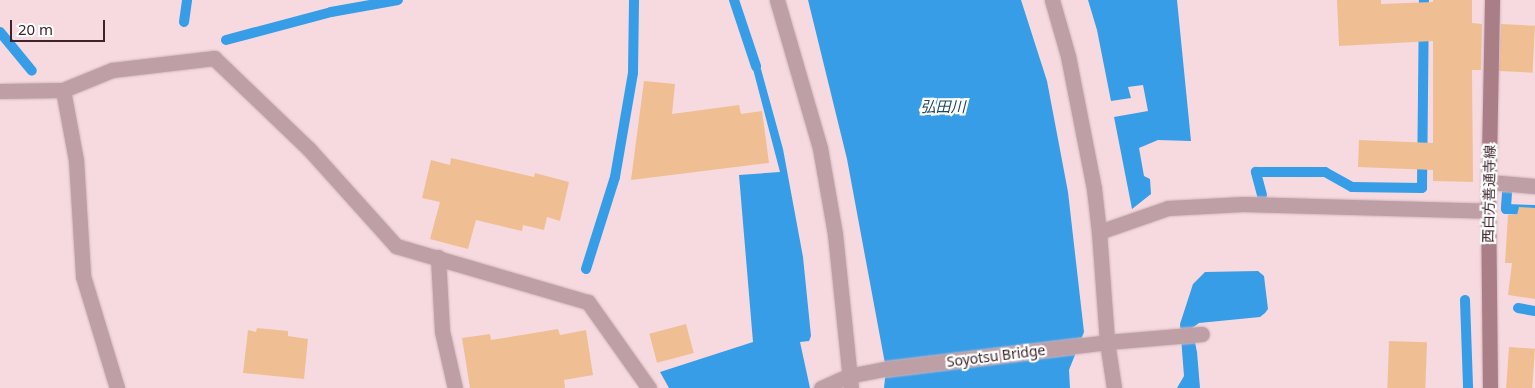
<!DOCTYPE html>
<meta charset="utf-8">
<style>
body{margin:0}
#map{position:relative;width:1535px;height:388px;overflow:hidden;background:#f6dadf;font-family:"Noto Sans","Noto Sans JP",sans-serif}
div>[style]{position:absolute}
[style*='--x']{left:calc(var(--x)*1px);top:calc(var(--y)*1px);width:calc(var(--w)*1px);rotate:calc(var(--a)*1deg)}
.water>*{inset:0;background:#379de7}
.stream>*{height:10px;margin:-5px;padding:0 5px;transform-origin:5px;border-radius:5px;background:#379de7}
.building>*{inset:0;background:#efbf93;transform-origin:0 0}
.roads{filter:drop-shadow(0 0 1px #d1b6bb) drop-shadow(0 0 1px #d1b6bb)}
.minor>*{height:15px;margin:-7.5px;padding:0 7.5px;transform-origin:7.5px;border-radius:7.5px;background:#bd9fa5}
.secondary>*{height:15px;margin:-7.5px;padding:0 7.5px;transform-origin:7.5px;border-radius:7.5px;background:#a97e87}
span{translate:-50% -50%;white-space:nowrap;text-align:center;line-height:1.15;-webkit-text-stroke:4.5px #fff;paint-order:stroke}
.street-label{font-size:14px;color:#3d242a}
.water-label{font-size:15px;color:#1e4664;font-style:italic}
.scale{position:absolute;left:10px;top:20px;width:95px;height:22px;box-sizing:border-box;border:2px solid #3d242a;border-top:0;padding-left:6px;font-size:15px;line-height:18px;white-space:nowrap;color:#3d242a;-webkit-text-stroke:4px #fff;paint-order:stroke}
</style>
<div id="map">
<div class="water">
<div style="clip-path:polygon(808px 0,1021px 0,1047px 81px,1068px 192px,1084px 332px,1069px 370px,1070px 388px,884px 388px,886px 369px,847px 159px)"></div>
<div style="clip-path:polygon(1088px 0,1177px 0,1191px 141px,1158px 140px,1139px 148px,1144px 176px,1150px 179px,1151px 194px,1132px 209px,1114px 117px,1148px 111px,1143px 85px,1128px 87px,1131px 98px,1111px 101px,1097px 30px)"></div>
<div style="clip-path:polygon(756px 66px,761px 69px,783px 149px,803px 257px,811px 336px,809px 341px,800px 342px,810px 388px,669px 388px,660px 372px,753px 342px,739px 175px,780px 172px,753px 69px)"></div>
<div style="clip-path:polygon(1258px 271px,1264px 276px,1268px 309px,1265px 313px,1260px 317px,1199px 323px,1192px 328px,1197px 352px,1200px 388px,1177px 388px,1184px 376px,1180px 324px,1193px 284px,1205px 272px)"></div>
</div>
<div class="stream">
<div style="--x:734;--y:0;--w:70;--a:71.6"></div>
<div style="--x:184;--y:22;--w:22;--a:-82"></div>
<div style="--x:0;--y:32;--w:50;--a:50.6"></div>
<div style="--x:226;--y:40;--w:109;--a:-14.9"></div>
<div style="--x:331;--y:12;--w:68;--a:-10.2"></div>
<div style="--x:1507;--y:193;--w:16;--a:94"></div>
<div style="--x:1506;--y:209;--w:29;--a:2"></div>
<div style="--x:1262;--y:195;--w:24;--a:-105"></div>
<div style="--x:1256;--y:172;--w:69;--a:0"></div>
<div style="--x:1325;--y:172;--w:31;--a:29"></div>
<div style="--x:1352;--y:187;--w:70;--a:0.8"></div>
<div style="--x:1422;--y:188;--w:188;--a:-89.4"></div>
<div style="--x:586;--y:269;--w:96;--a:-72.5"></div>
<div style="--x:615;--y:177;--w:106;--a:-80.2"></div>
<div style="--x:633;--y:73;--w:73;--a:-89.2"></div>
<div style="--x:1465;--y:300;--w:88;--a:88"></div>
<div style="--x:1518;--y:308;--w:17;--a:10"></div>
</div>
<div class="building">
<div style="clip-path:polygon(1337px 0,1381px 0,1381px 4px,1433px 2px,1433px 0,1472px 0,1472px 23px,1482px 24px,1481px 70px,1472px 70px,1473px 182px,1433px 181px,1433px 170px,1358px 167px,1359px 140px,1433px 143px,1433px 41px,1339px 46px)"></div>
<div style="left:1501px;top:24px;width:34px;height:47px;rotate:3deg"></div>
<div style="clip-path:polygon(644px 81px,675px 84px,672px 114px,739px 105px,741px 114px,762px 111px,769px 163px,631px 180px)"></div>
<div style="clip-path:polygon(451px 158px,534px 177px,535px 173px,569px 182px,560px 221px,547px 217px,544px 230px,523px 225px,522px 231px,476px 220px,468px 249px,430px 239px,440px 202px,422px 198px,431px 160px,450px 165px)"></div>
<div style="clip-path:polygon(1519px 207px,1535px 208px,1535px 299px,1508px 295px,1512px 263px,1505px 263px,1508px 215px,1517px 215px)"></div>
<div style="left:686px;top:324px;width:30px;height:38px;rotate:75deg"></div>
<div style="clip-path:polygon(257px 328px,288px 331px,288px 336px,308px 339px,304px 379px,243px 373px,248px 330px,256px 332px)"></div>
<div style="clip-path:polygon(558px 329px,560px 335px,586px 330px,593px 375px,564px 380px,565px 388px,470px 388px,462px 338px,490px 334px,491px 340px)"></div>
<div style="left:1389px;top:341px;width:38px;height:47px;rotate:2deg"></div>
<div style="left:1509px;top:347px;width:26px;height:41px;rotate:4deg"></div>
</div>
<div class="roads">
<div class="minor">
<div style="--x:777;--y:0;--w:154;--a:73.8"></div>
<div style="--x:820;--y:148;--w:87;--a:80.1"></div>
<div style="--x:835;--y:234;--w:155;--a:84.1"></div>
<div style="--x:1052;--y:0;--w:58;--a:74.1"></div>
<div style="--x:1068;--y:56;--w:136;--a:78.9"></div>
<div style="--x:1094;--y:189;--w:43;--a:83.4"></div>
<div style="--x:1099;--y:232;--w:110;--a:85.8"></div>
<div style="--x:1107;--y:342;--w:47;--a:81.3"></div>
<div style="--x:63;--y:90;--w:53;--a:-22.2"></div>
<div style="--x:112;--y:70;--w:103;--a:-6.7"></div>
<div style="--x:214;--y:58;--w:132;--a:43.8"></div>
<div style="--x:309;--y:149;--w:130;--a:48.1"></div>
<div style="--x:396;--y:246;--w:200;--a:16.3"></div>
<div style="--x:588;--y:302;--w:105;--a:54.7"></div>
<div style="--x:0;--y:91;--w:63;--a:-0.9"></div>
<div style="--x:63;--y:90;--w:71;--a:79.5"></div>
<div style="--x:76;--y:160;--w:116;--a:86.5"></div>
<div style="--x:83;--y:276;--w:117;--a:73.1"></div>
<div style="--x:1489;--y:182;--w:46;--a:5"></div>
<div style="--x:1099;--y:232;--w:73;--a:-19.2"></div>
<div style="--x:1168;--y:208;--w:75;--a:-3.1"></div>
<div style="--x:1243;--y:204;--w:245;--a:1.6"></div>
<div style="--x:438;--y:257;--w:74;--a:86.9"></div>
<div style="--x:442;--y:331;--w:58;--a:77.2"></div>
<div style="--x:821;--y:388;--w:30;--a:-24"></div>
<div style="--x:848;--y:376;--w:38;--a:-11"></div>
<div style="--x:885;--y:369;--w:224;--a:-6.9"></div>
<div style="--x:1107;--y:342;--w:95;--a:-4.8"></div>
</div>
<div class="secondary">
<div style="--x:1490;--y:388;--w:177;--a:-90.6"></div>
<div style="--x:1488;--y:211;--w:211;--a:-88.9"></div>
</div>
</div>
<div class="street-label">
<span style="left:1489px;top:194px;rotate:-89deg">西白方善通寺線</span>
<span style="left:996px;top:356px;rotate:-7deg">Soyotsu Bridge</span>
</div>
<div class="water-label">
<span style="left:943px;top:107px">弘田川</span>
</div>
<div class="scale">20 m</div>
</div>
